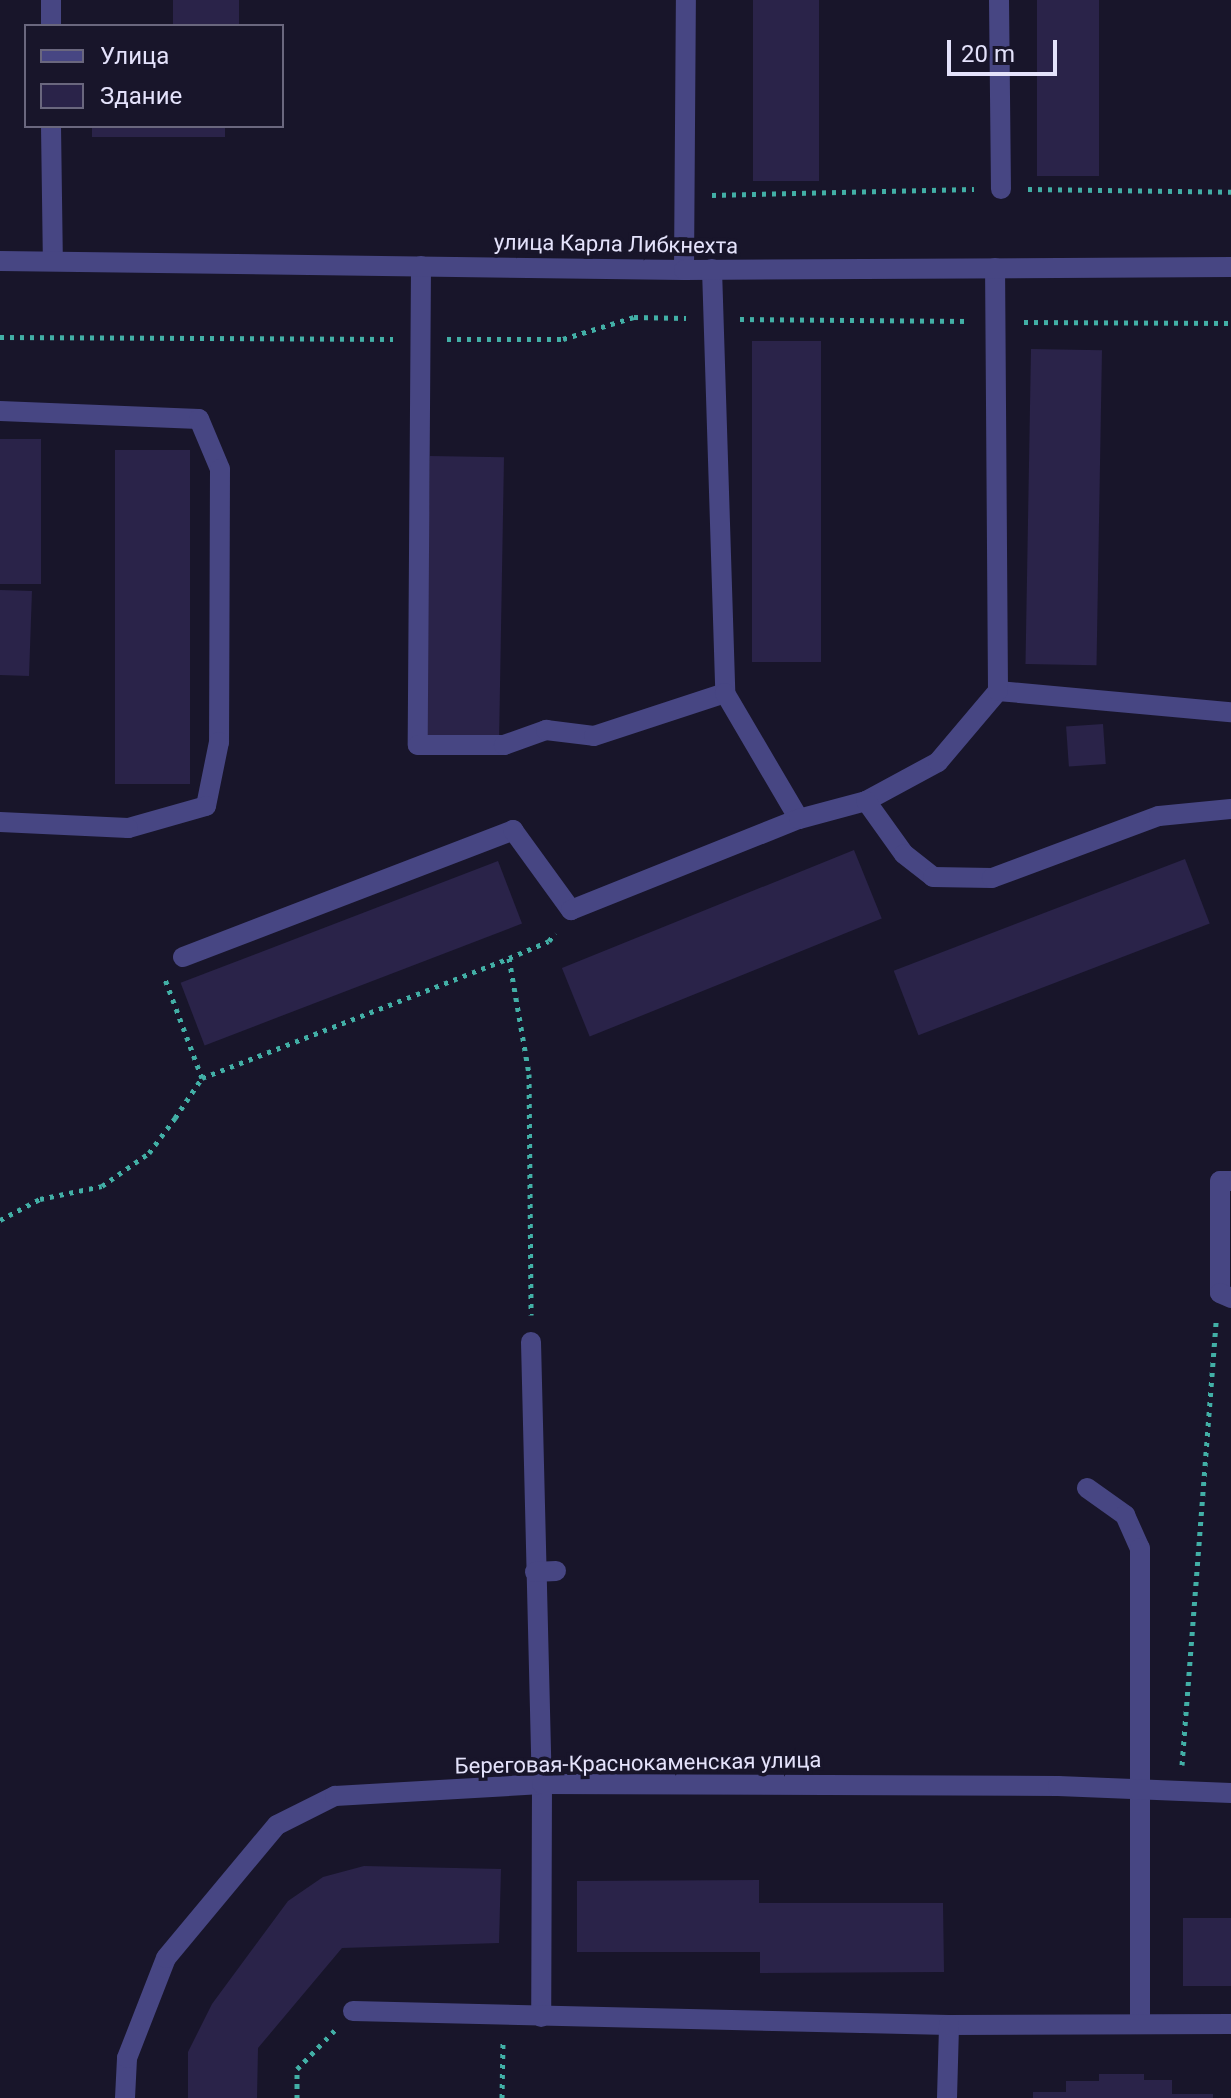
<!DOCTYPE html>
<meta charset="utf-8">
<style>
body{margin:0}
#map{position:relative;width:1231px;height:2098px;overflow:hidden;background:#18152a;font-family:Roboto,sans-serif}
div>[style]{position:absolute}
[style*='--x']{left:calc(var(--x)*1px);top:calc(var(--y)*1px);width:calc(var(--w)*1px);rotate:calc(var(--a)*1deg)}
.building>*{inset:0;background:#2a2349;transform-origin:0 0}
.path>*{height:5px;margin-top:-2.5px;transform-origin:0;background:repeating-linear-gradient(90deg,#42afa6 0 4px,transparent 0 10px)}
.service>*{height:20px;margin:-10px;padding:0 10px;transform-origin:10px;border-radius:10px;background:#474683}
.minor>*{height:20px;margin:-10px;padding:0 10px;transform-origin:10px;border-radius:10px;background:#474683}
span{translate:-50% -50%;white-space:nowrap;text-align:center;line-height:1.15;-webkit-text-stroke:7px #18152a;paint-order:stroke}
.street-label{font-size:22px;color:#e4e2fb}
.legend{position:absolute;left:24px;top:24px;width:260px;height:104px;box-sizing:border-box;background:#18152a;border:2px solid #6a677e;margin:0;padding:10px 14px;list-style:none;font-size:24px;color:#e4e2fb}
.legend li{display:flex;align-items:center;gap:16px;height:40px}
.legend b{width:40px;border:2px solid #6a677e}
.scale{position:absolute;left:947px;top:40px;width:110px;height:36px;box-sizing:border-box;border:4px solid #e4e2fb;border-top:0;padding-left:10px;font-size:24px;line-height:28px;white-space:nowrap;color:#e4e2fb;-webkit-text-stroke:6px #18152a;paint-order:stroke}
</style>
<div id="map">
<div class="building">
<div style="left:173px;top:0;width:66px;height:26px"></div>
<div style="left:753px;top:0;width:66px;height:181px"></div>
<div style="left:1037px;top:0;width:62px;height:176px"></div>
<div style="left:92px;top:126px;width:133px;height:11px"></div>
<div style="left:821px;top:341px;width:321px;height:69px;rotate:90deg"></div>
<div style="left:1031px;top:349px;width:71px;height:315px;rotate:1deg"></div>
<div style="left:0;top:439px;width:41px;height:145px"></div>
<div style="left:115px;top:450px;width:75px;height:334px"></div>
<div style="left:430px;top:456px;width:74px;height:279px;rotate:1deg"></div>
<div style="left:0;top:590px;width:32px;height:85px;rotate:2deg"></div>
<div style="left:1103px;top:724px;width:40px;height:37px;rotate:86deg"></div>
<div style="left:854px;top:850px;width:74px;height:315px;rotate:68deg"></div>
<div style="left:1185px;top:859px;width:69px;height:312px;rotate:69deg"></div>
<div style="left:498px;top:861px;width:67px;height:340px;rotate:69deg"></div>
<div style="clip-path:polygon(364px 1866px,501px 1869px,499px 1943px,342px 1948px,258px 2048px,257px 2098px,188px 2098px,188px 2052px,212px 2004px,288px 1901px,323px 1877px)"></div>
<div style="clip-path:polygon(759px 1880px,759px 1903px,943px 1903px,944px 1972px,760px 1973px,760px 1952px,577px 1952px,577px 1881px)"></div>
<div style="left:1231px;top:1918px;width:68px;height:48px;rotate:90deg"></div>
<div style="clip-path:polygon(1099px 2074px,1144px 2074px,1144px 2080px,1172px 2080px,1172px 2094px,1213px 2094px,1213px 2098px,1033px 2098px,1033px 2092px,1066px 2092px,1066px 2081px,1099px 2081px)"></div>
</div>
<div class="path">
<div style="--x:1028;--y:189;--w:203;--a:0.8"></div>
<div style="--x:712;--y:195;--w:262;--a:-1.3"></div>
<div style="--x:740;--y:319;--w:230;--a:0.5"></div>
<div style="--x:1024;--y:322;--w:207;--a:0.3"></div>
<div style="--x:0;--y:337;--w:393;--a:0.3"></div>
<div style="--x:447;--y:339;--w:116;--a:0"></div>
<div style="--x:563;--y:339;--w:74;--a:-17.2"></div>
<div style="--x:634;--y:317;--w:52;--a:1.1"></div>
<div style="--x:509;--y:958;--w:118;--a:80.2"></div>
<div style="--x:529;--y:1074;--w:241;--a:89.5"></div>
<div style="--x:202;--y:1078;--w:330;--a:-21.3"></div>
<div style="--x:509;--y:958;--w:43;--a:-23"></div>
<div style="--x:549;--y:941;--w:10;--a:-53"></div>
<div style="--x:0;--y:1220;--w:45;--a:-27.7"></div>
<div style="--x:40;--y:1199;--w:63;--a:-11.8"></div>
<div style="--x:102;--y:1186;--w:57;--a:-35.1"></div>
<div style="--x:149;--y:1153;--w:44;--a:-53.4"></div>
<div style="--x:175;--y:1118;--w:48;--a:-56"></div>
<div style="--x:202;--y:1078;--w:106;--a:-110.5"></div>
<div style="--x:1182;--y:1765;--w:445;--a:-85.6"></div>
<div style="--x:297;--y:2098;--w:29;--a:-90"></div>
<div style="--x:297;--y:2069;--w:54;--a:-45.7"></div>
<div style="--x:502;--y:2098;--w:55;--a:-89"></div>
</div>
<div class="service">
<div style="--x:51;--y:0;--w:26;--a:90"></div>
<div style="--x:999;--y:0;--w:189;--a:89.4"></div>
<div style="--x:51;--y:126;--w:135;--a:89.2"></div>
<div style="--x:421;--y:266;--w:479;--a:90.4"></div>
<div style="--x:418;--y:745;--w:86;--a:0"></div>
<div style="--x:504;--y:745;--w:45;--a:-19.7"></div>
<div style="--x:546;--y:730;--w:48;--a:7.1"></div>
<div style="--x:594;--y:736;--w:138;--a:-18.2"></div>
<div style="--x:712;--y:269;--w:424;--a:88.2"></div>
<div style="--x:725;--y:693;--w:146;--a:59.6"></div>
<div style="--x:684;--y:270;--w:270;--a:-89.6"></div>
<div style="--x:0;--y:411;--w:199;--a:2.3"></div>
<div style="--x:199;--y:419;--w:54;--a:67.2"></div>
<div style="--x:220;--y:469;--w:273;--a:90.2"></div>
<div style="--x:219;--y:742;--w:65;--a:101.5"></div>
<div style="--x:206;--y:806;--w:81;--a:164.2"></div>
<div style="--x:128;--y:828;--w:128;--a:-177.3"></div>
<div style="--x:998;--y:691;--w:234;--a:5.2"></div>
<div style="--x:866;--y:801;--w:82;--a:-28.4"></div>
<div style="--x:938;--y:762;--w:93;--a:-49.8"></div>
<div style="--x:998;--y:691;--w:423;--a:-90.4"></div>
<div style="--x:183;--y:957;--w:354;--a:-21"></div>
<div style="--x:513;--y:830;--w:99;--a:54.1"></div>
<div style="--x:571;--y:910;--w:245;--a:-21.8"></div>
<div style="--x:799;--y:819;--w:69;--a:-15"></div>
<div style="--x:866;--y:801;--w:65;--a:54.4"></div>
<div style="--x:904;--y:854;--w:37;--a:38"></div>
<div style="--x:933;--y:877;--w:59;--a:1"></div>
<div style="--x:992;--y:878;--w:178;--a:-20.4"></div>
<div style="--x:1159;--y:816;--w:72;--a:-5.6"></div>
<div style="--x:1231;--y:1181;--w:11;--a:180"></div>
<div style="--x:1220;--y:1181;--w:112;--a:90"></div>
<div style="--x:1220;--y:1293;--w:12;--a:24"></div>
<div style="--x:531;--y:1342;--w:442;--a:88.6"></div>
<div style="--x:542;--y:1784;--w:233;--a:90.2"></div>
<div style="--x:1087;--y:1488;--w:47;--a:35.4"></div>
<div style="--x:1125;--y:1515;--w:36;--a:66"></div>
<div style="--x:1140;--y:1548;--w:474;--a:90"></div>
<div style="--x:535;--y:1572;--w:21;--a:-3"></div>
<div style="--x:353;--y:2011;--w:596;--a:1.35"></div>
<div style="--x:949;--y:2025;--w:282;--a:-0.2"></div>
<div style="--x:947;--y:2098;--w:73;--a:-88.4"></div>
</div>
<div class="minor">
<div style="--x:0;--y:261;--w:684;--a:0.75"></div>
<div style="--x:684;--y:270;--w:547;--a:-0.31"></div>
<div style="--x:125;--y:2098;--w:40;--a:-87.1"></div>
<div style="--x:127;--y:2058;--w:107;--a:-68.7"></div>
<div style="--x:166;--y:1958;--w:173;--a:-50.2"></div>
<div style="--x:277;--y:1825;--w:65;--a:-26.6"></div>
<div style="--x:335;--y:1796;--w:207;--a:-3.3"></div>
<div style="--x:542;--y:1784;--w:516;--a:0.22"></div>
<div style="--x:1058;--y:1786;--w:173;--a:2.3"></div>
</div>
<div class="street-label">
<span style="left:616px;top:244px;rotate:1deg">улица Карла Либкнехта</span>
<span style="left:638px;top:1763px;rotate:-1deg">Береговая-Краснокаменская улица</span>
</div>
<ul class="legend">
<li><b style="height:10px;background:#474683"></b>Улица</li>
<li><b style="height:22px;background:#2a2349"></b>Здание</li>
</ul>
<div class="scale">20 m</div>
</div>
